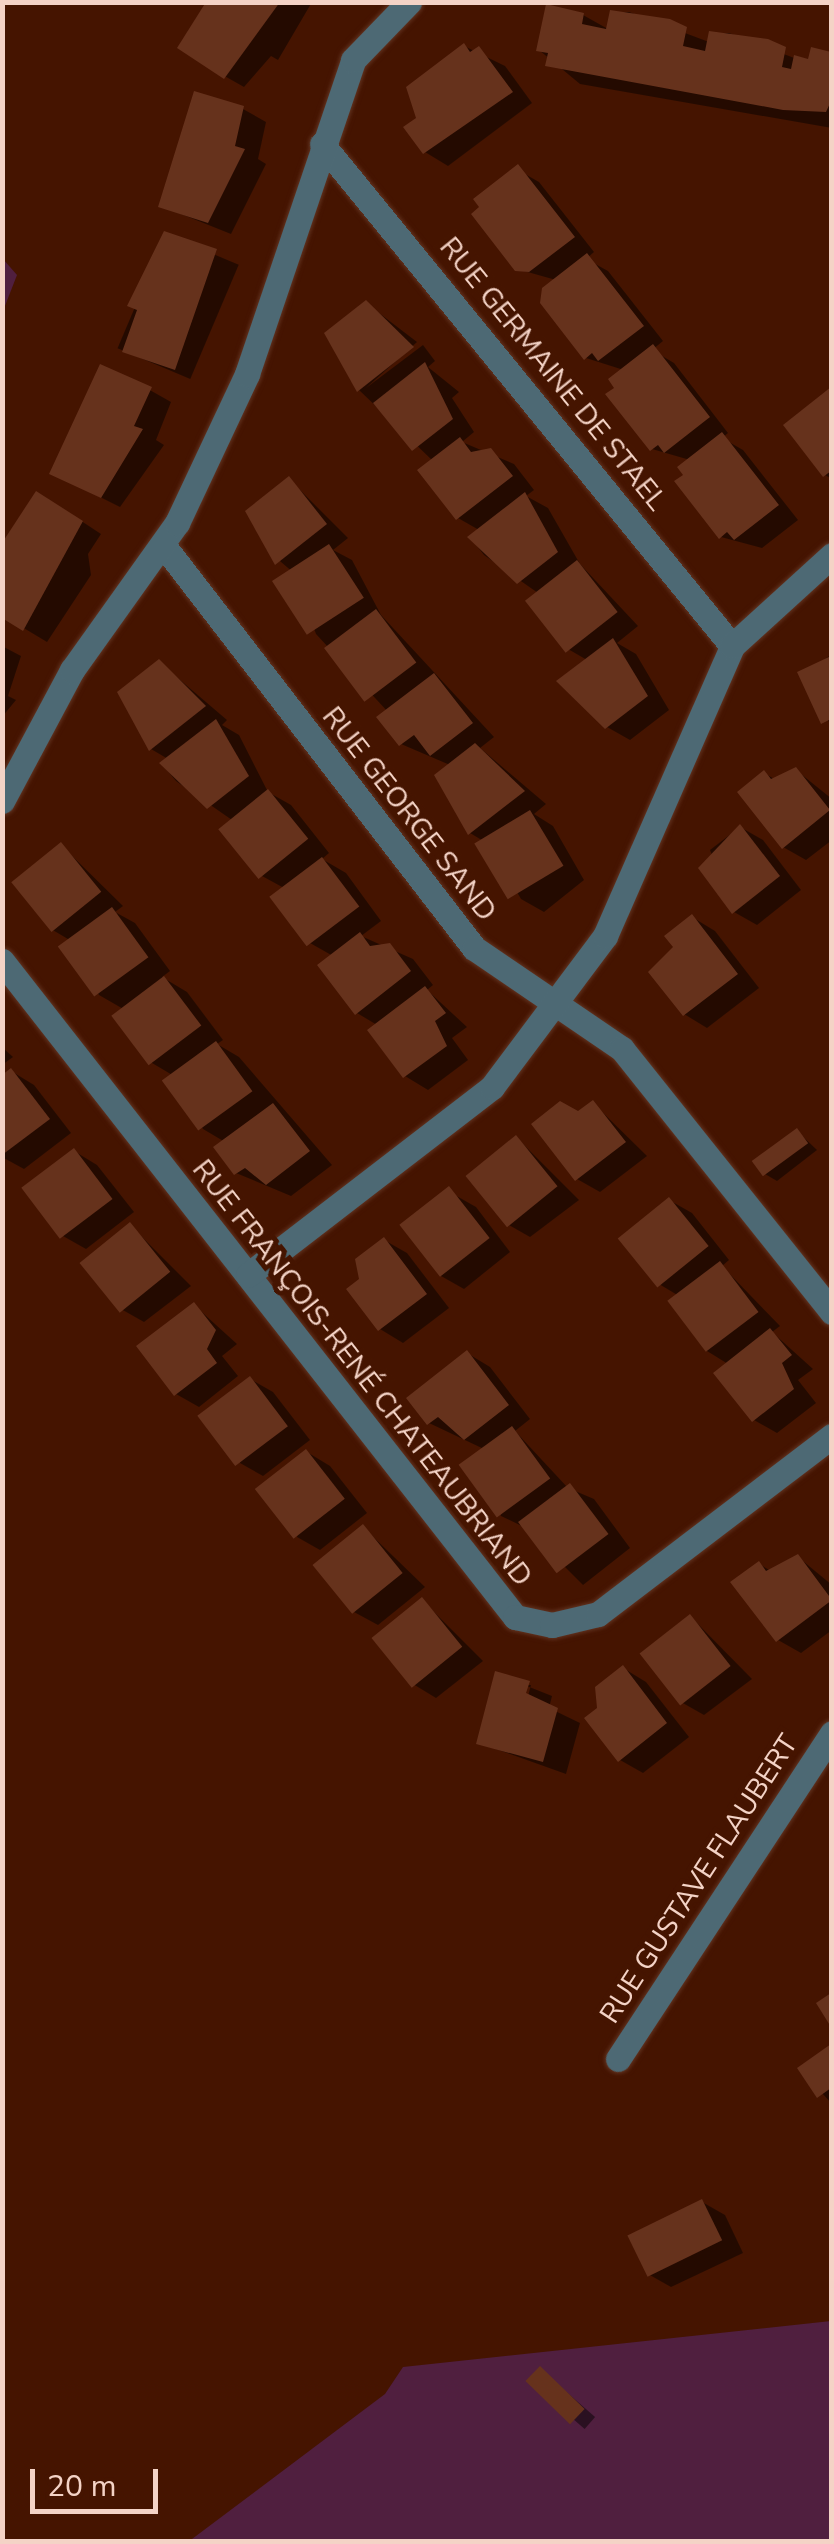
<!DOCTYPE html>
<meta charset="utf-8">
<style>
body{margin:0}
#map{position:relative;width:834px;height:2544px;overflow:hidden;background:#451400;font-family:"Nunito Sans",sans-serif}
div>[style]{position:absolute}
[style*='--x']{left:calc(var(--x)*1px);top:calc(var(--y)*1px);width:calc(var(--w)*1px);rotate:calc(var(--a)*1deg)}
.green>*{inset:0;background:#501f3f}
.shadow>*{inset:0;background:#0007;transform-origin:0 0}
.building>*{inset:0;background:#66321c;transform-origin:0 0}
.roads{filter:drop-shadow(0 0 2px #613320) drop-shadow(0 0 2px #613320)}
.minor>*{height:25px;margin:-12.5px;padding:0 12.5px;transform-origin:12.5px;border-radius:12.5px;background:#4d6974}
span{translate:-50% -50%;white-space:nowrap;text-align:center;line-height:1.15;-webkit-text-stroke:10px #451400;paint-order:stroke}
.street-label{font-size:28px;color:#f4d3c6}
.frame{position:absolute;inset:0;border:5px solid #f4d3c6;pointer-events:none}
.scale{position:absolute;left:30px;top:2469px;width:128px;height:45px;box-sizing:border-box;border:5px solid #f4d3c6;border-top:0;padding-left:12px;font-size:30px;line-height:35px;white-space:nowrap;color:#f4d3c6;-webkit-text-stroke:8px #451400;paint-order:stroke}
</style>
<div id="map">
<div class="green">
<div style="clip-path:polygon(3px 259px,17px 275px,3px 311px)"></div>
<div style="clip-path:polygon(831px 2321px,831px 2541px,188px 2542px,385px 2394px,403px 2367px)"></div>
</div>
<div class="shadow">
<div style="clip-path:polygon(206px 2px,312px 2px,278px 60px,271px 56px,244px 87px,221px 74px)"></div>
<div style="clip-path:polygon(629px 12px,709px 42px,711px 34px,729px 33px,810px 64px,813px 50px,832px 54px,832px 128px,580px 84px,539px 50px,583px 15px,608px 29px,612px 13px)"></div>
<div style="clip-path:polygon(464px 46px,505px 66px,532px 103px,448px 166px,425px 152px,419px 119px)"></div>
<div style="clip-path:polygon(243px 109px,266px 122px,258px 159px,266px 164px,231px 234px,161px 206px)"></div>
<div style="clip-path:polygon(516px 169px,539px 182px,594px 252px,586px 259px,608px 271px,663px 341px,652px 350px,674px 363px,728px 433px,722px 438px,743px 450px,798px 520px,762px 548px,721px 537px,690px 460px,652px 449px,630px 372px,586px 358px,556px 280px,517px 269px)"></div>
<div style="left:166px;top:234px;width:79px;height:124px;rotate:23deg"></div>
<div style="clip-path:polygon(366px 303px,417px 342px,366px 388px,423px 345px,435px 361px,428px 367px,459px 392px,452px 398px,474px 432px,462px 442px,514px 464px,534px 490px,526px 496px,548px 508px,580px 564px,638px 626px,617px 643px,636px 654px,669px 710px,630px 740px,607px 727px,587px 660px,568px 649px,538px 593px,484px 555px,470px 537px,479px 530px,458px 518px,433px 461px,359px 390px)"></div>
<div style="clip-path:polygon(148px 389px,171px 402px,156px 440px,164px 445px,120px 507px,52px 473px)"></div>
<div style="clip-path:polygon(830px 391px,832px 391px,832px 479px,825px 475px)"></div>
<div style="clip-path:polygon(289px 479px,348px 538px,333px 550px,352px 560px,381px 615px,494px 737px,480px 748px,546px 804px,534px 814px,553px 826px,584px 880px,544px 912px,521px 899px,490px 845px,470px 833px,450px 765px,401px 744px,388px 712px,316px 634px,295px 574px,266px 549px)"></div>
<div style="clip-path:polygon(60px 507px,101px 534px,88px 554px,91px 575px,47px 642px,2px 615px)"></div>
<div style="clip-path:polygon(2px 646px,21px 656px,8px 696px,16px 700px,2px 717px)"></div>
<div style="clip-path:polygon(832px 654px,832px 727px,802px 676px)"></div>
<div style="clip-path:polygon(159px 662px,227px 720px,222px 725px,239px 735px,268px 792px,291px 805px,329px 853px,322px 859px,346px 873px,381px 921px,361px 936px,413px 959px,433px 985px,427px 990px,467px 1027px,452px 1038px,468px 1060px,428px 1090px,405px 1076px,377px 1025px,357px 1013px,333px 956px,310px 943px,284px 888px,262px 876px,232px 820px,176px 781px,162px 764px,168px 759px,151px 749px)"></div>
<div style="clip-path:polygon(796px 770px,832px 799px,832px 840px,806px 860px,783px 847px,764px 773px,781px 783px)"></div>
<div style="clip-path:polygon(740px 827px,763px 840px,801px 890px,757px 925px,734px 912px,710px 850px)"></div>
<div style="clip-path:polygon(61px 845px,123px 906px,115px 912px,135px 923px,170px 971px,162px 977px,187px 992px,223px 1040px,217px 1044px,239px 1057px,332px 1165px,291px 1196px,236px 1173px,225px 1142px,203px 1129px,174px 1076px,152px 1063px,125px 1010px,99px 995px,73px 942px,51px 929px)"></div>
<div style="clip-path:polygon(692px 917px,715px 931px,759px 988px,707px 1028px,684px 1014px,679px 952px)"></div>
<div style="clip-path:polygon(2px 1047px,13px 1057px,2px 1065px)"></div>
<div style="clip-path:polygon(11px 1071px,34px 1085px,71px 1133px,24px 1169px,2px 1157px,2px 1078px)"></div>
<div style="clip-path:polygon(593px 1103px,647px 1156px,600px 1192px,577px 1179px,577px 1114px)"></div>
<div style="clip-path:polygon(797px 1131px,817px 1150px,777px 1181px,765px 1174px)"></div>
<div style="clip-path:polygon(517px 1138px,579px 1200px,530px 1237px,507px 1224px)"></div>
<div style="clip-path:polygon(74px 1151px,97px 1165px,134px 1212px,86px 1249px,63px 1236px)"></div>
<div style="clip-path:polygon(453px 1194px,476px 1207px,510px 1252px,464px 1289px,441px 1276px)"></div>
<div style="clip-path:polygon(669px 1200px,692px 1213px,729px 1260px,722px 1266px,780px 1326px,772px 1332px,813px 1369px,798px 1380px,816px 1403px,777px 1433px,754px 1420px,728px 1364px,707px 1351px,679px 1296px,659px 1284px)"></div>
<div style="clip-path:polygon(130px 1225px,191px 1286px,144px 1322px,121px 1309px)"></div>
<div style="clip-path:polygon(384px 1240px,407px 1253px,449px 1308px,403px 1343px,380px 1329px,370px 1274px)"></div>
<div style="clip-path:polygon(194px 1305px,237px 1344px,222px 1356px,238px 1376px,199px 1407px,176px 1394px)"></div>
<div style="clip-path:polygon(467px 1353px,490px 1367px,530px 1419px,515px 1431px,568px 1488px,594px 1499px,630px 1548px,583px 1585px,526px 1528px,501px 1516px,486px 1450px,429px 1423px)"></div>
<div style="clip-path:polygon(250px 1379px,273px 1392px,310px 1440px,263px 1476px,240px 1463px)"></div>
<div style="clip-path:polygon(307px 1452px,330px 1466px,367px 1513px,320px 1550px,297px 1537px)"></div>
<div style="clip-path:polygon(363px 1527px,425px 1587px,378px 1625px,354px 1612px)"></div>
<div style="clip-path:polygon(798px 1557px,832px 1585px,832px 1630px,801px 1653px,778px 1640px,759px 1564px,776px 1574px)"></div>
<div style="clip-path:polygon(422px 1600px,483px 1661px,436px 1698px,413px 1684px)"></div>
<div style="clip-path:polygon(691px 1617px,752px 1679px,704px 1715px,681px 1702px)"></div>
<div style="clip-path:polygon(623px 1668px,646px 1682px,689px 1737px,643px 1773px,620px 1760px,609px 1703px)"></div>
<div style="clip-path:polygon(evenodd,497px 1674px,552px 1696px,549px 1708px,580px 1723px,566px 1774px,479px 1743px,497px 1674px,526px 1685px,531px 1685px,524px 1711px,519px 1710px,526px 1685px)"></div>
<div style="clip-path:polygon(832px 2047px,832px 2104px,800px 2069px)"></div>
<div style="clip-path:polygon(702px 2202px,725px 2215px,743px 2253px,671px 2287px,648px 2274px)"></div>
<div style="left:540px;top:2369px;width:73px;height:16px;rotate:41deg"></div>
</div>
<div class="building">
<div style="clip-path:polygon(206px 2px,280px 2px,224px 79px,177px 48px)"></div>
<div style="clip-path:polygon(546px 4px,584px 13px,582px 24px,606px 29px,610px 10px,670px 19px,687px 27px,683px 46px,705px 51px,709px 31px,768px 39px,786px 47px,782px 67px,791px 69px,794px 55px,808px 59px,811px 47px,831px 52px,831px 101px,826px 112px,783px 110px,545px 66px,548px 53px,536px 51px)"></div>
<div style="clip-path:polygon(464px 43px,470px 52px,479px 46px,513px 92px,423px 154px,403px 127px,416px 118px,406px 87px)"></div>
<div style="clip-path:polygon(194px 91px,244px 106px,235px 146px,245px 149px,208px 223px,158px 207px)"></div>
<div style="clip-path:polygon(518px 164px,575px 237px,529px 272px,515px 271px,471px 214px,479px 207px,473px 199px)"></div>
<div style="clip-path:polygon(164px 231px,217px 249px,175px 370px,122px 352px,137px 310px,127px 306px)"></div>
<div style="clip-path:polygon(587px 253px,644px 326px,598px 361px,592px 353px,584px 360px,540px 303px,542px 288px)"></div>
<div style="clip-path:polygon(366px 300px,414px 347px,357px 392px,324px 333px)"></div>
<div style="clip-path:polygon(653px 344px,710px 417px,664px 453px,658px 445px,650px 451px,605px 394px,614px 388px,608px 379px)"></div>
<div style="clip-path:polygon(425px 362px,453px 419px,412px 451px,373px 403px)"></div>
<div style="clip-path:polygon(100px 364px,152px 387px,134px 426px,143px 429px,101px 498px,49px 474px)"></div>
<div style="clip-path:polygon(831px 387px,831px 471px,823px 477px,783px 425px)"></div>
<div style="clip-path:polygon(722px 432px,779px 505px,734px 540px,727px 532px,719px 539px,674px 481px,683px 475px,677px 467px)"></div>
<div style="clip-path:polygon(460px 437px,471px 452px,491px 448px,513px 476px,456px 520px,417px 470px)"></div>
<div style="clip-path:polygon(289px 476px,327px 524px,275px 565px,245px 511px)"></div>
<div style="clip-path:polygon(36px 491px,83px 521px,23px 631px,2px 618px,2px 543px)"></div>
<div style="clip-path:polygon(525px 492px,558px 552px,517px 584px,467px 537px)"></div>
<div style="left:329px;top:544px;width:64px;height:68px;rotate:57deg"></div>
<div style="left:577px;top:560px;width:66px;height:66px;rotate:52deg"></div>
<div style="left:376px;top:609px;width:67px;height:65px;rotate:53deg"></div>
<div style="clip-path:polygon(613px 638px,648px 696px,605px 729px,556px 681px)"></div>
<div style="clip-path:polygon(831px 656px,831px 719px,821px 724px,797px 672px)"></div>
<div style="clip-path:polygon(159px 659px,206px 706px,149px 751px,117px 692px)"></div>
<div style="clip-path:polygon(434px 673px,473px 723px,430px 756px,414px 735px,399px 746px,376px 717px)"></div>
<div style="clip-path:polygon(216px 719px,249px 776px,207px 809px,159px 763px)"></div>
<div style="clip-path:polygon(475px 743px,525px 791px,468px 835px,434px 775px)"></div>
<div style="clip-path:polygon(796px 767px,830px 810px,782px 849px,737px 792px,764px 770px,771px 779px)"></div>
<div style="left:268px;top:789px;width:64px;height:64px;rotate:51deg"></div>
<div style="left:530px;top:810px;width:65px;height:65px;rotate:59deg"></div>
<div style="clip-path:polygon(740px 824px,780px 876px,732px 914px,698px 868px)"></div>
<div style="left:61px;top:842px;width:64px;height:64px;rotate:51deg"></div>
<div style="left:322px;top:857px;width:62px;height:66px;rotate:53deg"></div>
<div style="left:112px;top:907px;width:62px;height:67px;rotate:54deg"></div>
<div style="clip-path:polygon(692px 914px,738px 974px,683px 1016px,648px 972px,673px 947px,664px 936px)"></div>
<div style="clip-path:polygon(360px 932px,370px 946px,390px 943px,411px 971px,355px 1015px,317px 965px)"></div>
<div style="left:164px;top:976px;width:62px;height:66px;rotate:53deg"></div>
<div style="clip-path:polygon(425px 986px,446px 1013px,435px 1021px,447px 1046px,403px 1078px,367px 1030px)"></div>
<div style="left:216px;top:1041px;width:62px;height:67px;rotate:54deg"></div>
<div style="clip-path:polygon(11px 1068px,50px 1119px,2px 1155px,2px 1075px)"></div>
<div style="clip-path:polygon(593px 1100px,626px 1142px,575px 1181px,531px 1124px,560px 1101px,578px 1111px)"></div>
<div style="clip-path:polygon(273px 1103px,310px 1151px,266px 1185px,245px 1168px,234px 1175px,213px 1147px)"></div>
<div style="left:797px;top:1128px;width:19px;height:56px;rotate:54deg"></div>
<div style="left:516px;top:1135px;width:66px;height:65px;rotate:51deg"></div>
<div style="left:74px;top:1148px;width:64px;height:66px;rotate:53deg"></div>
<div style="left:449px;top:1186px;width:66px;height:63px;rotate:52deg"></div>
<div style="left:669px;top:1197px;width:63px;height:66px;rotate:51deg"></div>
<div style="left:130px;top:1222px;width:64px;height:65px;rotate:51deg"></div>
<div style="clip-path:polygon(384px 1237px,427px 1294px,378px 1331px,346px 1289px,359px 1279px,355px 1259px)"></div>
<div style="left:720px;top:1261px;width:64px;height:66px;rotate:53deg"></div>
<div style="clip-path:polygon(194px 1302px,216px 1330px,207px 1349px,217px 1363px,174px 1396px,136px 1346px)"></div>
<div style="clip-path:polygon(770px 1328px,792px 1355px,782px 1363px,794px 1389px,752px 1422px,713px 1373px)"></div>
<div style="clip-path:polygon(467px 1350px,509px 1405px,464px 1440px,438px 1417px,427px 1425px,406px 1398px)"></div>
<div style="left:250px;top:1376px;width:63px;height:66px;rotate:53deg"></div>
<div style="left:512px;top:1426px;width:65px;height:66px;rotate:54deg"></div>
<div style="left:306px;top:1449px;width:63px;height:65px;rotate:52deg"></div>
<div style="left:570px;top:1483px;width:64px;height:65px;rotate:53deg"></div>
<div style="left:363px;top:1524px;width:63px;height:65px;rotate:51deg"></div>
<div style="clip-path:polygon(798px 1554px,832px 1600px,776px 1642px,730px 1582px,759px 1561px,766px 1571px)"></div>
<div style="left:422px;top:1597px;width:64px;height:65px;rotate:51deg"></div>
<div style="left:690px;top:1614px;width:66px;height:64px;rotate:52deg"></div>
<div style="clip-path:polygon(623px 1665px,667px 1723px,618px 1762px,584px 1718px,597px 1708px,595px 1687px)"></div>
<div style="clip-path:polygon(495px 1671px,530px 1681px,526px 1693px,558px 1708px,543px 1762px,476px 1744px)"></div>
<div style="clip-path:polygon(831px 1993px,831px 2027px,816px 2003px)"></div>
<div style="clip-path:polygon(831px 2044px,831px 2088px,817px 2098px,797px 2068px)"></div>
<div style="left:702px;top:2199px;width:46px;height:83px;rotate:64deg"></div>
<div style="left:540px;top:2366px;width:62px;height:21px;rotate:44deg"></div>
</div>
<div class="roads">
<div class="minor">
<div style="--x:322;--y:144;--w:648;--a:50.76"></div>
<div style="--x:164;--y:546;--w:508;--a:52.36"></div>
<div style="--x:474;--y:948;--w:179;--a:34.3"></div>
<div style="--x:622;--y:1049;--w:337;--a:51.4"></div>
<div style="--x:2;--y:801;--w:149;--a:-61.9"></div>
<div style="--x:72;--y:670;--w:181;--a:-54.5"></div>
<div style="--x:177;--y:523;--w:165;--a:-64.8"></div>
<div style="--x:247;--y:374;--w:331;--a:-71.3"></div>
<div style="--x:353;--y:60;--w:81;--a:-46"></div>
<div style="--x:2;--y:961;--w:833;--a:51.97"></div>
<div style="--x:515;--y:1617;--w:38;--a:12"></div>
<div style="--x:552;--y:1625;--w:47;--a:-13.4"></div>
<div style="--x:598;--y:1614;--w:294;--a:-37.3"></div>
<div style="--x:248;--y:1275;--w:308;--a:-37.6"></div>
<div style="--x:492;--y:1087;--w:189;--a:-53.2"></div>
<div style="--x:605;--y:936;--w:317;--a:-66.3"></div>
<div style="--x:732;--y:646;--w:135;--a:-42.3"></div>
<div style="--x:618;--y:2059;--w:390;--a:-56.7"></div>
</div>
</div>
<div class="street-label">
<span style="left:553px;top:374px;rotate:51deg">RUE GERMAINE DE STAEL</span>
<span style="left:409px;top:814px;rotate:52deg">RUE GEORGE SAND</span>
<span style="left:362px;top:1373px;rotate:52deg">RUE FRANÇOIS-RENÉ CHATEAUBRIAND</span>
<span style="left:699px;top:1879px;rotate:-57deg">RUE GUSTAVE FLAUBERT</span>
</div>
<div class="frame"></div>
<div class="scale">20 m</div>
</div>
